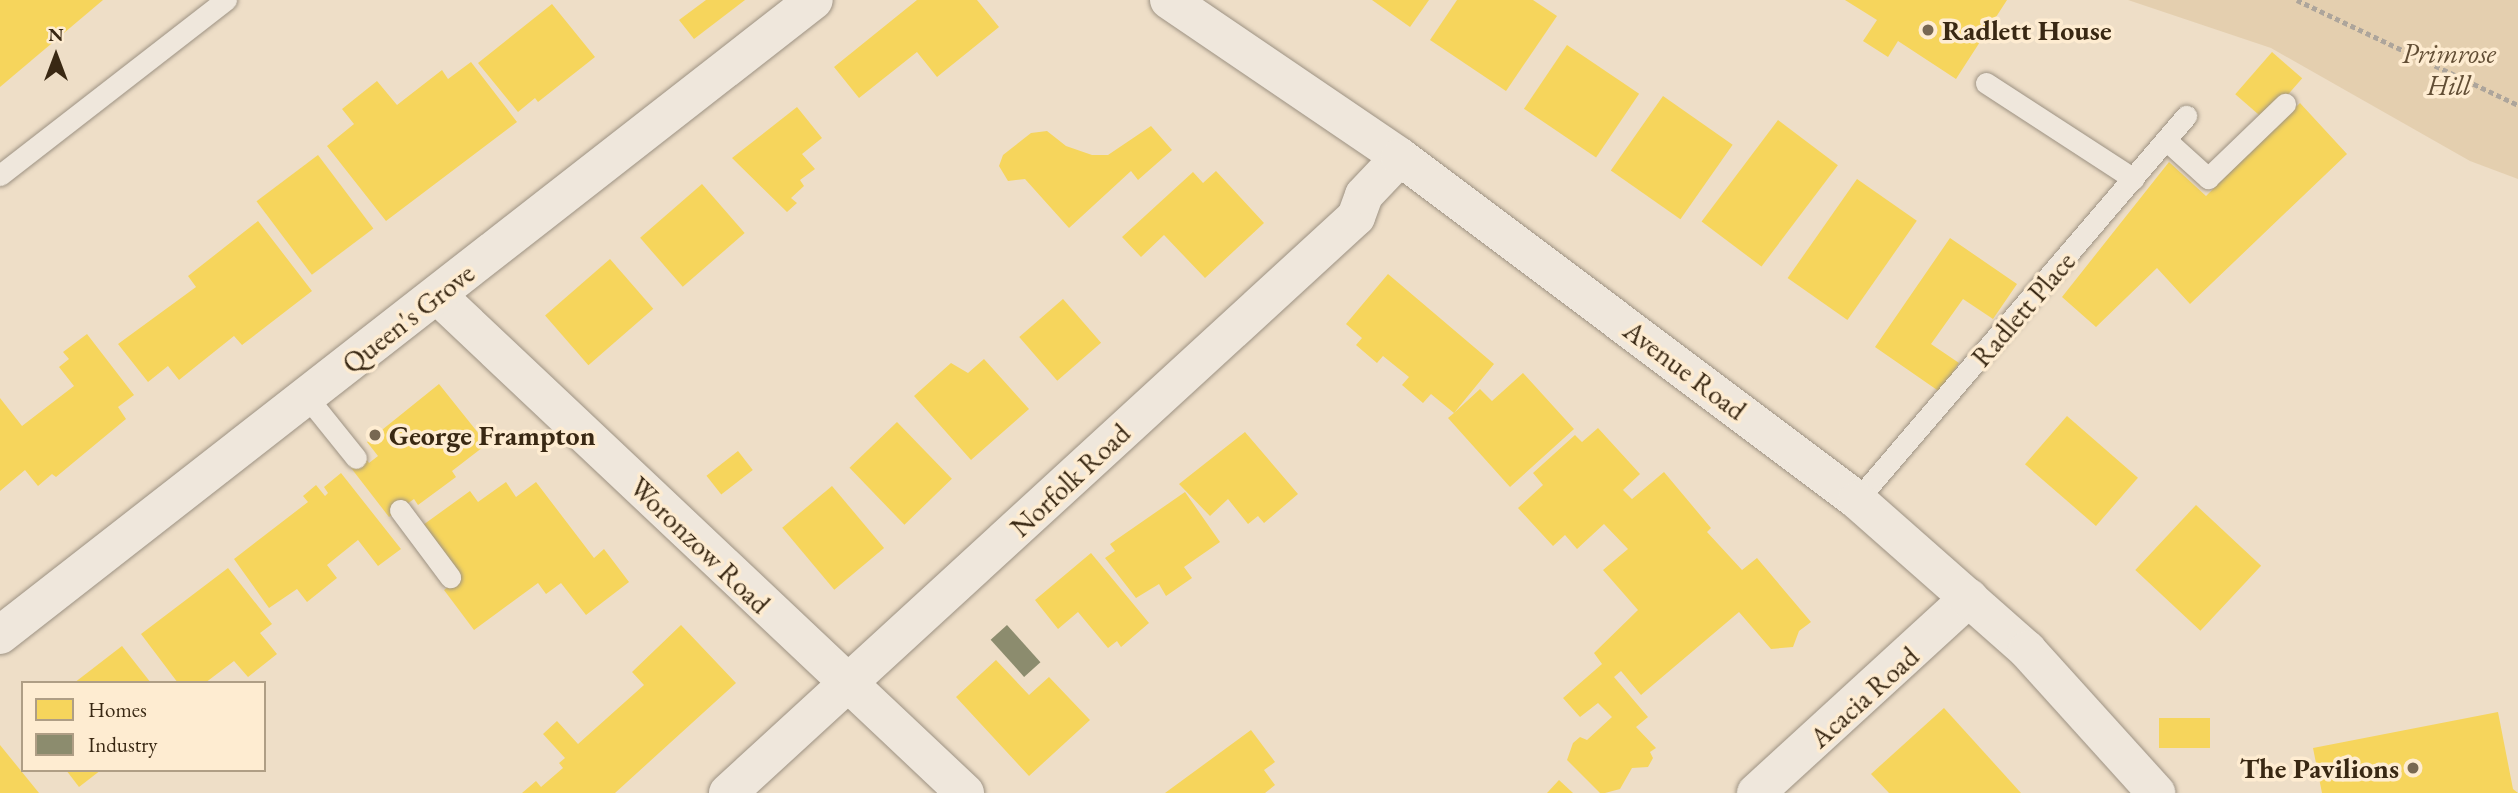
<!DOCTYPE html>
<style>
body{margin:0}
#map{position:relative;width:2518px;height:793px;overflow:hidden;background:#eedec7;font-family:"EB Garamond",serif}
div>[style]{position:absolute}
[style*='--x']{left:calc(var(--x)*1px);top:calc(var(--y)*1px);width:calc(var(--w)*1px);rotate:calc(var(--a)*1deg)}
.green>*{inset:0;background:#e4cfaf}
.homes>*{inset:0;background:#f6d55c;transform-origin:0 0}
.industry>*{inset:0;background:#8c8c6e;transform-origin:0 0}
.path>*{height:4.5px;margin-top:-2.25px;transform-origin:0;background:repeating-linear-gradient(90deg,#ada59b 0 5px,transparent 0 8.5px)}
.roads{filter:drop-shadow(0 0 2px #9d9283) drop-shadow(0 0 2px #9d9283)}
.service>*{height:21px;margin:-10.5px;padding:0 10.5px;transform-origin:10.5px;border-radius:10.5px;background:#efe7dc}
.minor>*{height:38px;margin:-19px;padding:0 19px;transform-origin:19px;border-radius:19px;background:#efe7dc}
.secondary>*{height:38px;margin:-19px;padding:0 19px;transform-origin:19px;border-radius:19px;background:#efe7dc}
.dots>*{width:19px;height:19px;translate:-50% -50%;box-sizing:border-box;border:4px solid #feecd1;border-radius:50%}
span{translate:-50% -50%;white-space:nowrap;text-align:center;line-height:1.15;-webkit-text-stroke:7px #feecd1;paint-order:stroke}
.poi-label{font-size:28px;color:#392813;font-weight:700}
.left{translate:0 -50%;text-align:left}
.right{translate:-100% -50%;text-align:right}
.park-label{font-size:28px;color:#624e35;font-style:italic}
.street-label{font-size:28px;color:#392813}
.legend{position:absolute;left:21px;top:681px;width:245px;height:91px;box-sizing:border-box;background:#feecd1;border:2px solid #af9e85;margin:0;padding:9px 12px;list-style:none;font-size:21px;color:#392813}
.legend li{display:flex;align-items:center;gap:14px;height:35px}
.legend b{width:35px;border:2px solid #af9e85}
.north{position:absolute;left:21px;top:21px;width:70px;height:70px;-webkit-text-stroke:5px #feecd1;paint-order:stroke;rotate:0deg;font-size:19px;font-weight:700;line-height:28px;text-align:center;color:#392813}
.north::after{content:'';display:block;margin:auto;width:24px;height:32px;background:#392813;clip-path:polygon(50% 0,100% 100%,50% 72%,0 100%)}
</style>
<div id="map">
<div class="green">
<div style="clip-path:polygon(2128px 0,2518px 0,2518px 179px,2470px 161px,2271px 48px)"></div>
</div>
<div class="homes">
<div style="clip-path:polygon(0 0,103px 0,0 87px)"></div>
<div style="clip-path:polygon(706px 0,745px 0,694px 39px,679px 20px)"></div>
<div style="clip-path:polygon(917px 0,977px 0,999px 27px,937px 77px,917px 52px,859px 98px,834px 67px)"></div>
<div style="clip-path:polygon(1372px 0,1429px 0,1410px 27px)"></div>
<div style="clip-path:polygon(1457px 0,1533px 0,1557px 16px,1506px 91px,1430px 40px)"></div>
<div style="clip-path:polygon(1845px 0,2007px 0,1956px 79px,1898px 41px,1888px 57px,1863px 41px,1877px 20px)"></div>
<div style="clip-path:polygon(552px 4px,595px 57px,538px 102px,535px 98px,518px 112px,478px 63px)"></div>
<div style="left:1567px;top:45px;width:87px;height:77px;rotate:34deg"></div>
<div style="left:2272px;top:52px;width:40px;height:56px;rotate:41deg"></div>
<div style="clip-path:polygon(471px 62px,517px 122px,386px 221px,327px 146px,354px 124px,342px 109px,377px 81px,397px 105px,442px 70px,448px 79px)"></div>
<div style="left:1663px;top:96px;width:85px;height:91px;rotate:35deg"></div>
<div style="clip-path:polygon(2300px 103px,2347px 154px,2190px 304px,2157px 268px,2096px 327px,2062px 297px,2169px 162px,2206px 196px)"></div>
<div style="clip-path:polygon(797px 107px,822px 138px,802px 154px,815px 169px,800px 180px,804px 186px,791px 198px,797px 203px,787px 212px,732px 158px)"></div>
<div style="left:1778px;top:120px;width:75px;height:127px;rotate:37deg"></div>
<div style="clip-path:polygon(1151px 126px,1172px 150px,1138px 180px,1131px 171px,1069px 228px,1025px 179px,1008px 181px,999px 166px,1003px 155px,1031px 133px,1047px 131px,1066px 146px,1092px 155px,1108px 155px)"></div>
<div style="left:318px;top:155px;width:92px;height:77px;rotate:53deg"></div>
<div style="clip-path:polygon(1216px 171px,1264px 223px,1205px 278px,1164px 235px,1141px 257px,1122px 237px,1193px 172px,1203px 183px)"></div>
<div style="left:1857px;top:179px;width:73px;height:121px;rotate:35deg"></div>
<div style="left:702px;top:184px;width:65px;height:82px;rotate:49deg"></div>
<div style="clip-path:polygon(258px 221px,312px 291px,242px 345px,234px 336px,179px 380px,168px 366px,148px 382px,118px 344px,196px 287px,188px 276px)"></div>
<div style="clip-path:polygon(1950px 238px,2017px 284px,1993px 319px,1963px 299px,1931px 344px,1959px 363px,1940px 392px,1875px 347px)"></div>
<div style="left:610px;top:259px;width:66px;height:86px;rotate:49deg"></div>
<div style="clip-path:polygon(1388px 274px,1494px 364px,1454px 413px,1480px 389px,1492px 401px,1523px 373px,1574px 429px,1510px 487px,1448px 418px,1454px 413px,1431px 394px,1423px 403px,1402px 385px,1409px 377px,1383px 356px,1377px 363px,1356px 345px,1362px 338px,1346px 324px)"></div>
<div style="left:1063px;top:299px;width:58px;height:58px;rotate:49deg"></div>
<div style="clip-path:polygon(87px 334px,134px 395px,118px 407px,126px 419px,56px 477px,52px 474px,38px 486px,25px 470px,0 491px,0 398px,22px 426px,74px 386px,59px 367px,69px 359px,63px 352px)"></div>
<div style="clip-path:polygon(984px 359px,1029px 409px,971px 460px,914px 396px,951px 363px,968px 373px)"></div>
<div style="clip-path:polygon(439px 384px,487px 444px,452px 471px,456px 477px,418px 505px,414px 499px,389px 517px,348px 464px,363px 454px,369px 463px,378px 456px,367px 442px)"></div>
<div style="left:2067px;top:416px;width:94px;height:64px;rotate:41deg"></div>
<div style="left:897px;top:422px;width:79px;height:66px;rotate:46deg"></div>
<div style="clip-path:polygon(1598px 428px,1640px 474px,1623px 490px,1632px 499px,1664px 472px,1711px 528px,1707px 532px,1742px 570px,1757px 558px,1811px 622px,1799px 631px,1793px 647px,1771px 649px,1739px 612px,1641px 695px,1621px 671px,1614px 677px,1648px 717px,1636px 727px,1656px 748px,1650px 752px,1653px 758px,1648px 767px,1632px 768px,1620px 789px,1605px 793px,1600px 793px,1567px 760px,1573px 743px,1580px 737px,1587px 740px,1612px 717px,1598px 703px,1580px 717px,1563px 698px,1602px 664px,1594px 653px,1638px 610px,1603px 570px,1628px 549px,1604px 524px,1577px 549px,1565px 535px,1553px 546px,1518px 508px,1543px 485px,1533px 473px,1575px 435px,1582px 442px)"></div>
<div style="clip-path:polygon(1245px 432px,1298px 494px,1264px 523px,1258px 516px,1248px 524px,1228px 499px,1210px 516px,1179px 484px)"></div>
<div style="left:738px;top:451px;width:24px;height:40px;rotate:52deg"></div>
<div style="clip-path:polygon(341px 473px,401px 549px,378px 566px,358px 540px,327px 565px,337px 578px,307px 602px,297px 589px,269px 608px,234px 559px,308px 502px,303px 496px,316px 485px,325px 496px,328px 493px,324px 487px)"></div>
<div style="clip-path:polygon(506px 482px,516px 497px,536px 482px,594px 558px,604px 549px,629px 582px,586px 615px,561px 583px,546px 594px,538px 583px,474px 630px,444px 590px,461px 577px,423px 525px,470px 491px,478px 502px)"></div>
<div style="left:832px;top:486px;width:81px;height:65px;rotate:50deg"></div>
<div style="clip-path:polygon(1185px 492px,1220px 542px,1184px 567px,1192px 578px,1166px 596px,1159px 584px,1136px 598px,1105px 558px,1115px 551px,1110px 544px)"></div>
<div style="left:2196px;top:505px;width:89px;height:89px;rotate:43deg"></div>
<div style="clip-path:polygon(1091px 553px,1149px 623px,1121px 647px,1117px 641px,1108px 648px,1078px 612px,1058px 629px,1035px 600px)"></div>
<div style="clip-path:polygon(228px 568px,272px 624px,260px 633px,277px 654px,248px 677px,234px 661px,205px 683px,178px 683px,141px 634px)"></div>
<div style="clip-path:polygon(681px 625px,736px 683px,615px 793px,522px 793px,536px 781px,541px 787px,563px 768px,559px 763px,565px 758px,543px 734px,557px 721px,578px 744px,644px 685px,632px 672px)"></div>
<div style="clip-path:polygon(122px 646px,151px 683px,74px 683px)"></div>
<div style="clip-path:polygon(996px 660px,1029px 695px,1049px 677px,1090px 720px,1029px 776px,956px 697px)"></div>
<div style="clip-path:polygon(1944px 708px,2021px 793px,1889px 793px,1871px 774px)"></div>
<div style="clip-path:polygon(2498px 712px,2513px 789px,2518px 793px,2322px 793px,2313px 748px)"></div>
<div style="left:2210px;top:718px;width:30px;height:51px;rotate:90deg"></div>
<div style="clip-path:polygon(1251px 730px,1275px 762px,1264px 770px,1275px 785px,1265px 793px,1165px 793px)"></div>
<div style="clip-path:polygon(0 745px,39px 793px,0 793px)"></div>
<div style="clip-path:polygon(66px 770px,101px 770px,79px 787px)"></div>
<div style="clip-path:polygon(1559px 780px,1573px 793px,1547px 793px)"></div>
</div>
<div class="industry">
<div style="left:1007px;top:625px;width:50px;height:22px;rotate:48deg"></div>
</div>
<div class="path">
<div style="--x:2297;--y:0;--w:245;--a:25.4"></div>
</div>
<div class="roads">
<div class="service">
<div style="--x:1986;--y:83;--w:176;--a:33"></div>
<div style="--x:2166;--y:140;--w:57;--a:42.1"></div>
<div style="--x:2208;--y:178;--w:107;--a:-43.9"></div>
<div style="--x:0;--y:175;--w:286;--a:-37.8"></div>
<div style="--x:307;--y:397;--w:78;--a:51.2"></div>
<div style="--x:1857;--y:500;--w:506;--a:-49.41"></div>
<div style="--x:400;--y:510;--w:84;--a:53.3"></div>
</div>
<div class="minor">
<div style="--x:437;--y:295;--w:726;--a:43.33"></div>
<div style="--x:0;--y:635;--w:1032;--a:-37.96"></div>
<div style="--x:728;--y:793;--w:852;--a:-42.53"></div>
<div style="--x:1356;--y:217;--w:23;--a:-70"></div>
<div style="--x:1364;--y:195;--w:52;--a:-46.5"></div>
<div style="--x:1756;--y:793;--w:289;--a:-42.5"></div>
</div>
<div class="secondary">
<div style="--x:1169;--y:0;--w:279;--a:34.2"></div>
<div style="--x:1400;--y:157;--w:571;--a:36.89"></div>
<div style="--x:1857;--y:500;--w:227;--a:41.4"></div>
<div style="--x:2027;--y:650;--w:193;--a:47.9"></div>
</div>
</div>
<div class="dots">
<div style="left:1928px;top:30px;background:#786852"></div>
<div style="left:375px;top:435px;background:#786852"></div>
<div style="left:2413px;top:768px;background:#786852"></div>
</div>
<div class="poi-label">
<span class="left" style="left:1942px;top:30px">Radlett House</span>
<span class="left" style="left:389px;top:435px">George Frampton</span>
<span class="right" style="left:2399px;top:768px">The Pavilions</span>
</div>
<div class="park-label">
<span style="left:2449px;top:69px">Primrose<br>Hill</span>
</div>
<div class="street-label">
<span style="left:2023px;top:309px;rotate:-49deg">Radlett Place</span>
<span style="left:408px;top:318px;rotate:-38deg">Queen's Grove</span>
<span style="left:1685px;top:370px;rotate:37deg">Avenue Road</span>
<span style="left:1070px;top:480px;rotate:-43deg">Norfolk Road</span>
<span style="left:700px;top:545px;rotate:44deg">Woronzow Road</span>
<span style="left:1864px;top:697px;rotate:-42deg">Acacia Road</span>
</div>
<ul class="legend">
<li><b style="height:19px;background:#f6d55c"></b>Homes</li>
<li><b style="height:19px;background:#8c8c6e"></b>Industry</li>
</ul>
<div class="north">N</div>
</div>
